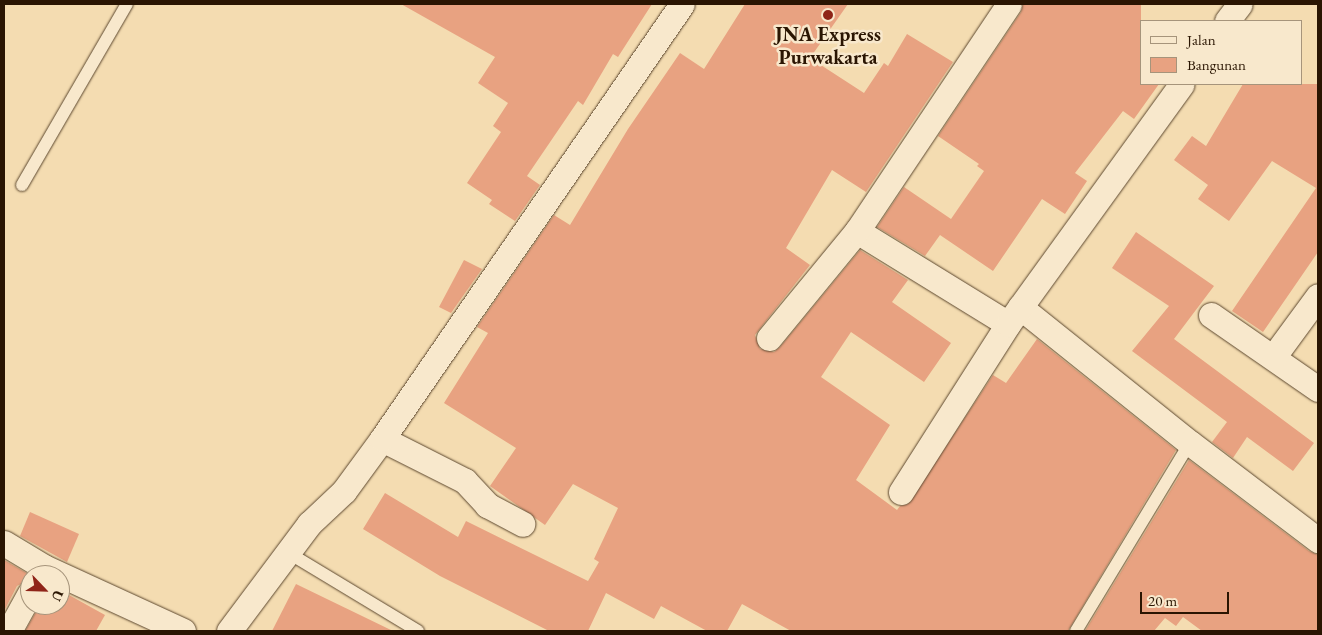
<!DOCTYPE html>
<style>
body{margin:0}
#map{position:relative;width:1322px;height:635px;overflow:hidden;background:#f4dcb1;font-family:"EB Garamond",serif}
div>[style]{position:absolute}
[style*='--x']{left:calc(var(--x)*1px);top:calc(var(--y)*1px);width:calc(var(--w)*1px);rotate:calc(var(--a)*1deg)}
.building>*{inset:0;background:#e8a281}
.roads{filter:drop-shadow(0 0 1px #5c472e) drop-shadow(0 0 1px #5c472e)}
.lane>*{height:12px;margin:-6px;padding:0 6px;transform-origin:6px;border-radius:6px;background:#f8e8cc}
.street>*{height:25px;margin:-12.5px;padding:0 12.5px;transform-origin:12.5px;border-radius:12.5px;background:#f8e8cc}
.dots>*{width:14px;height:14px;translate:-50% -50%;box-sizing:border-box;border:2px solid #f8e8cc;border-radius:50%}
span{translate:-50% -50%;white-space:nowrap;text-align:center;line-height:1.15;-webkit-text-stroke:5px #f8e8cc;paint-order:stroke}
.poi-label{font-size:20px;color:#2a1502;font-weight:700}
.frame{position:absolute;inset:0;border:5px solid #2a1502;pointer-events:none}
.legend{position:absolute;left:1140px;top:20px;width:162px;height:65px;box-sizing:border-box;background:#f8e8cc;border:1px solid #a6947b;margin:0;padding:6px 9px;list-style:none;font-size:15px;color:#2a1502}
.legend li{display:flex;align-items:center;gap:10px;height:25px}
.legend b{width:25px;border:1px solid #a6947b}
.north{position:absolute;left:20px;top:565px;width:50px;height:50px;box-sizing:border-box;background:#f8e8cc;border:1px solid #a6947b;border-radius:50%;rotate:114deg;font-size:14px;font-weight:700;line-height:20px;text-align:center;color:#2a1502}
.north::after{content:'';display:block;margin:auto;width:18px;height:22px;background:#8f2418;clip-path:polygon(50% 0,100% 100%,50% 72%,0 100%)}
.scale{position:absolute;left:1140px;top:592px;width:89px;height:22px;box-sizing:border-box;border:2px solid #2a1502;border-top:0;padding-left:6px;font-size:15px;line-height:18px;white-space:nowrap;color:#2a1502;-webkit-text-stroke:4px #f8e8cc;paint-order:stroke}
</style>
<div id="map">
<div class="building">
<div style="clip-path:polygon(401px 4px,652px 4px,618px 57px,613px 54px,583px 105px,578px 101px,527px 176px,540px 185px,515px 221px,489px 204px,492px 200px,467px 183px,501px 132px,493px 126px,508px 103px,478px 83px,495px 57px)"></div>
<div style="clip-path:polygon(745px 4px,848px 4px,810px 58px,864px 93px,884px 63px,888px 66px,907px 34px,953px 62px,866px 192px,832px 170px,786px 248px,810px 265px,755px 335px,760px 349px,774px 352px,780px 347px,860px 250px,908px 280px,892px 302px,951px 343px,924px 382px,851px 332px,821px 377px,890px 425px,856px 480px,897px 510px,900px 506px,908px 504px,993px 375px,1006px 383px,1037px 339px,1176px 450px,1068px 631px,791px 631px,742px 604px,727px 631px,707px 631px,661px 606px,654px 619px,606px 593px,588px 631px,549px 631px,440px 576px,363px 529px,385px 493px,458px 537px,466px 521px,588px 581px,599px 562px,594px 559px,618px 508px,573px 484px,545px 525px,490px 486px,516px 448px,444px 403px,488px 333px,477px 327px,554px 215px,570px 225px,628px 129px,680px 53px,704px 69px)"></div>
<div style="clip-path:polygon(1023px 4px,1141px 4px,1141px 84px,1159px 84px,1134px 119px,1123px 111px,1075px 173px,1087px 181px,1065px 214px,1042px 199px,993px 271px,940px 235px,925px 256px,877px 227px,904px 187px,951px 219px,984px 171px,977px 166px,979px 164px,938px 136px,1021px 12px)"></div>
<div style="clip-path:polygon(1243px 84px,1318px 84px,1318px 252px,1263px 332px,1232px 311px,1316px 188px,1272px 161px,1229px 221px,1198px 199px,1208px 185px,1174px 160px,1192px 136px,1206px 146px)"></div>
<div style="clip-path:polygon(1136px 232px,1214px 286px,1174px 339px,1314px 443px,1293px 471px,1247px 437px,1233px 458px,1212px 442px,1227px 422px,1132px 351px,1169px 306px,1112px 268px)"></div>
<div style="clip-path:polygon(464px 260px,482px 269px,451px 313px,439px 307px)"></div>
<div style="clip-path:polygon(1189px 460px,1309px 551px,1318px 555px,1318px 631px,1202px 631px,1183px 617px,1176px 626px,1165px 618px,1154px 631px,1085px 631px)"></div>
<div style="clip-path:polygon(30px 512px,79px 534px,67px 562px,20px 536px)"></div>
<div style="clip-path:polygon(4px 560px,30px 575px,30px 579px,17px 586px,4px 611px)"></div>
<div style="clip-path:polygon(296px 584px,393px 631px,272px 631px)"></div>
<div style="clip-path:polygon(60px 590px,105px 615px,96px 631px,25px 631px,40px 605px,60px 605px)"></div>
</div>
<div class="roads">
<div class="lane">
<div style="--x:22;--y:185;--w:209;--a:-59.9"></div>
<div style="--x:287;--y:552;--w:153;--a:31.1"></div>
<div style="--x:1076;--y:631;--w:220;--a:-58.8"></div>
</div>
<div class="street">
<div style="--x:1227;--y:21;--w:21;--a:-53"></div>
<div style="--x:857;--y:231;--w:177;--a:31.6"></div>
<div style="--x:1020;--y:307;--w:218;--a:38.7"></div>
<div style="--x:1190;--y:443;--w:161;--a:37.2"></div>
<div style="--x:1211;--y:315;--w:130;--a:34.7"></div>
<div style="--x:769;--y:338;--w:139;--a:-50.6"></div>
<div style="--x:857;--y:231;--w:273;--a:-56.2"></div>
<div style="--x:1274;--y:356;--w:74;--a:-53.7"></div>
<div style="--x:382;--y:439;--w:93;--a:26.8"></div>
<div style="--x:465;--y:481;--w:33;--a:47"></div>
<div style="--x:487;--y:505;--w:40;--a:28"></div>
<div style="--x:901;--y:492;--w:199;--a:-57.5"></div>
<div style="--x:1008;--y:324;--w:296;--a:-54.1"></div>
<div style="--x:4;--y:543;--w:47;--a:31"></div>
<div style="--x:44;--y:567;--w:153;--a:24.7"></div>
<div style="--x:9;--y:631;--w:43;--a:-61.1"></div>
<div style="--x:229;--y:631;--w:134;--a:-53.2"></div>
<div style="--x:309;--y:524;--w:48;--a:-43.3"></div>
<div style="--x:344;--y:491;--w:64;--a:-53.8"></div>
<div style="--x:382;--y:439;--w:528;--a:-55.41"></div>
</div>
</div>
<div class="dots">
<div style="left:828px;top:15px;background:#8f2418"></div>
</div>
<div class="poi-label">
<span style="left:828px;top:46px">JNA Express<br>Purwakarta</span>
</div>
<div class="frame"></div>
<ul class="legend">
<li><b style="height:6px;background:#f8e8cc"></b>Jalan</li>
<li><b style="height:14px;background:#e8a281"></b>Bangunan</li>
</ul>
<div class="north">U</div>
<div class="scale">20 m</div>
</div>
